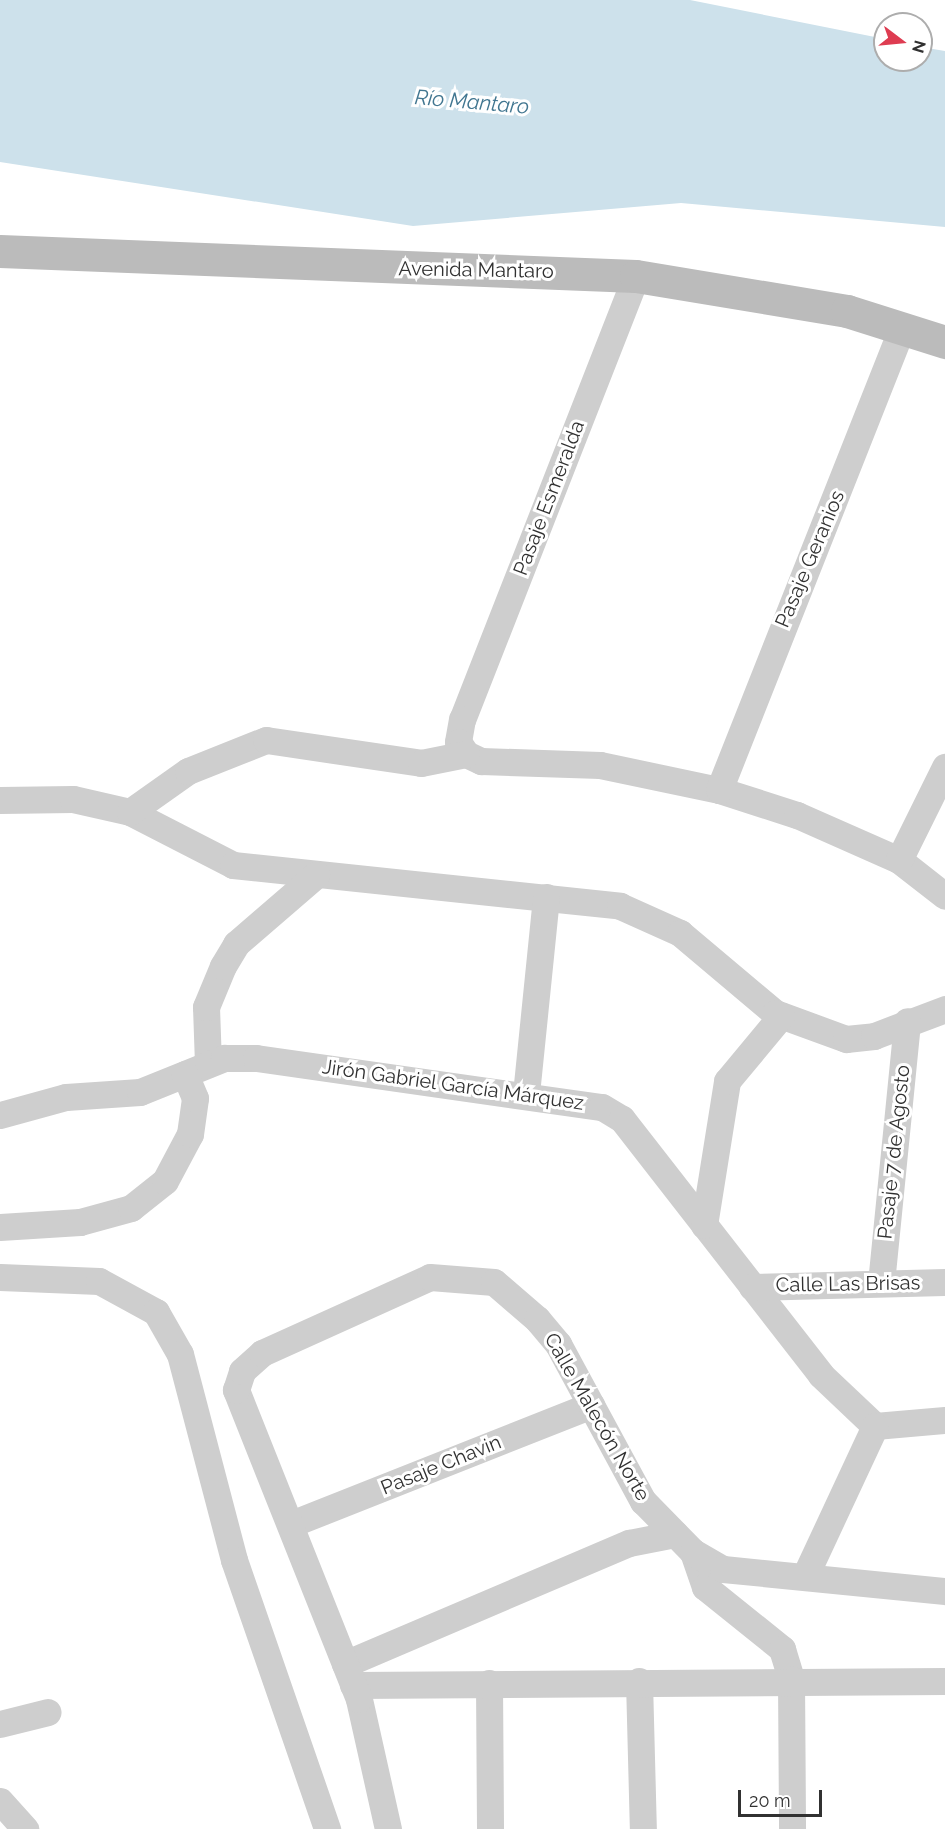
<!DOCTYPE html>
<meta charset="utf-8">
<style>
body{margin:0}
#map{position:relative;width:945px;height:1829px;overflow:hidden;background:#fff;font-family:Raleway,sans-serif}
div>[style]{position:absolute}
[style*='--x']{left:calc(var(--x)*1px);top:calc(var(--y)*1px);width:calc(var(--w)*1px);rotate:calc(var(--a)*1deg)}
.water>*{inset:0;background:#cde1eb}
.street>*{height:27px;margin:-13.5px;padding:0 13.5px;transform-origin:13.5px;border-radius:13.5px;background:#cecece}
.secondary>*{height:33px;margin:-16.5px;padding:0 16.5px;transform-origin:16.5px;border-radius:16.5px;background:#bbb}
span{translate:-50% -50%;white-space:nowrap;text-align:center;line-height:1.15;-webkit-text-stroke:6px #fff;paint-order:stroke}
.street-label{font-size:20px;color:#313131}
.water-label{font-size:21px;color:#417690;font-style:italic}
.north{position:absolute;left:873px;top:12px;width:60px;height:60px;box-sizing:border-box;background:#fff;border:2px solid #adadad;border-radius:50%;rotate:106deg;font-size:16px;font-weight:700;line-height:24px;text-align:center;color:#313131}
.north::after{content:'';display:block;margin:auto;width:21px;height:27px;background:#de3c51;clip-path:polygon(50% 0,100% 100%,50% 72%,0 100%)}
.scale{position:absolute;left:738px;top:1790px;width:84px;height:27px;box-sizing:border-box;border:3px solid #313131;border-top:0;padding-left:8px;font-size:18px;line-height:21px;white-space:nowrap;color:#313131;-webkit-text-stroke:4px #fff;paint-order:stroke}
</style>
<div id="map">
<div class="water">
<div style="clip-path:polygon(0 0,690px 0,885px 39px,885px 60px,921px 60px,921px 47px,945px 51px,945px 227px,681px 203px,413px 226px,0 162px)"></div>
</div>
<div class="street">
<div style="--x:636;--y:276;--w:476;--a:111.4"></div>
<div style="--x:462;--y:719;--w:23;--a:100"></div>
<div style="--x:458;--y:742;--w:14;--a:56"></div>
<div style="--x:466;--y:754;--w:17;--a:25"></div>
<div style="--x:481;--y:761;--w:119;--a:1.9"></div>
<div style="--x:600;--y:765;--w:122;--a:11.9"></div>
<div style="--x:719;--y:790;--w:82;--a:17.8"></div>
<div style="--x:797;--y:815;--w:111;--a:23.8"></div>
<div style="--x:899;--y:860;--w:58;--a:38"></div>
<div style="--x:719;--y:790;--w:497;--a:-68.4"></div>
<div style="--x:0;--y:800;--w:73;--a:-0.8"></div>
<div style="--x:73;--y:799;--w:58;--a:12.8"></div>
<div style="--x:130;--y:812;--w:116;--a:27.2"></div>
<div style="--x:233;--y:865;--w:389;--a:6"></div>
<div style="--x:620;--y:906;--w:66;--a:24.2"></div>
<div style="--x:680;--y:933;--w:124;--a:40.1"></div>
<div style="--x:775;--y:1013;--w:76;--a:20.1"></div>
<div style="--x:846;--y:1039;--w:28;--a:-6"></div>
<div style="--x:874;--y:1036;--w:76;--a:-20.8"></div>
<div style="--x:130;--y:812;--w:71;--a:-35.3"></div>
<div style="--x:188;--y:771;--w:84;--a:-21.7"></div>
<div style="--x:266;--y:740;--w:157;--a:8.4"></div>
<div style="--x:421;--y:763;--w:46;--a:-11.3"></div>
<div style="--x:899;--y:860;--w:104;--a:-63.7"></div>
<div style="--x:208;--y:1064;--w:57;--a:-92"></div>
<div style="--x:206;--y:1007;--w:44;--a:-67.5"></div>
<div style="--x:223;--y:966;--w:26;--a:-59"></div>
<div style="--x:236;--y:944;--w:106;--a:-40.8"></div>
<div style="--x:526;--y:1094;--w:198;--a:-84.2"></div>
<div style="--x:0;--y:1115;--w:68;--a:-15.3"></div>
<div style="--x:66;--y:1097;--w:74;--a:-3.9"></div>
<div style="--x:140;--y:1092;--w:91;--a:-22"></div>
<div style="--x:224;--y:1058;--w:32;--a:0"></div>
<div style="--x:256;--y:1058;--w:349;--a:8.1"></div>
<div style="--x:602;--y:1107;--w:23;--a:31"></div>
<div style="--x:622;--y:1119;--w:324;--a:52.1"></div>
<div style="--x:821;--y:1375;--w:74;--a:43.4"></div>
<div style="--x:704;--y:1225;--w:146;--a:-80.9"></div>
<div style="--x:727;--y:1081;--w:85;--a:-50.3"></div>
<div style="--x:0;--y:1227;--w:80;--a:-3.6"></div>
<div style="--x:80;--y:1222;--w:53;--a:-15.4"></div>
<div style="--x:131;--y:1208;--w:43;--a:-38.5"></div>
<div style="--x:165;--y:1181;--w:53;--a:-62"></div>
<div style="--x:190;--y:1134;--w:36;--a:-82"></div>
<div style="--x:195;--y:1098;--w:26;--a:-113"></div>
<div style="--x:0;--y:1277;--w:99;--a:2.3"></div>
<div style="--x:99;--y:1281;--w:65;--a:28.5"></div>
<div style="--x:156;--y:1312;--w:48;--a:60.3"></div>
<div style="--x:180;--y:1354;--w:213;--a:75.3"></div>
<div style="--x:234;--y:1560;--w:285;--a:70.9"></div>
<div style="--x:881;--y:1283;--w:263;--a:-84.3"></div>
<div style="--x:752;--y:1287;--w:193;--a:-1.5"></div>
<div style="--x:875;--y:1426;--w:70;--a:-4.9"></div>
<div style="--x:291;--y:1524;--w:323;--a:-21.6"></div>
<div style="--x:693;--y:1552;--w:37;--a:71"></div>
<div style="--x:705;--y:1587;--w:99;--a:38.8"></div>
<div style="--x:782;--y:1649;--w:31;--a:73"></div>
<div style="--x:791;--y:1679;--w:150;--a:89.6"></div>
<div style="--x:806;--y:1574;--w:163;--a:-65"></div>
<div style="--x:345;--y:1664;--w:309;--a:-23.1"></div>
<div style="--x:629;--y:1543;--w:47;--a:-11.1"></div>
<div style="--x:639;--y:1681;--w:148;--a:88.5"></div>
<div style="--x:489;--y:1683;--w:146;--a:89.6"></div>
<div style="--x:353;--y:1685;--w:592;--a:-0.39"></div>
<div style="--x:0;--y:1724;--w:49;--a:-14"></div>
<div style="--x:0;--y:1801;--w:38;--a:48"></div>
<div style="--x:388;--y:1829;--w:133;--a:-102.6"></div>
<div style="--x:359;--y:1699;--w:333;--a:-111.7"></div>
<div style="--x:236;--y:1390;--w:20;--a:-72"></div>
<div style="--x:242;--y:1371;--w:27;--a:-42"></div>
<div style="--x:262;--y:1353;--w:184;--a:-24.3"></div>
<div style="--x:430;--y:1277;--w:64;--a:4.5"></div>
<div style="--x:494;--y:1282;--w:57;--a:40.7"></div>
<div style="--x:537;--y:1319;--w:33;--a:50"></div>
<div style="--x:558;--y:1344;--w:179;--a:61.6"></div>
<div style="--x:643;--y:1501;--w:71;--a:45.6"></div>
<div style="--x:693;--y:1552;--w:34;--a:30"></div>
<div style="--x:723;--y:1569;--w:223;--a:5.7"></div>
</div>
<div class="secondary">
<div style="--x:0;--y:251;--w:636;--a:2.25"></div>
<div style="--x:636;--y:276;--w:214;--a:9.4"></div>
<div style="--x:847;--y:311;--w:103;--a:17.6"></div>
</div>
<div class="street-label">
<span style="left:476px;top:270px;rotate:1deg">Avenida Mantaro</span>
<span style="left:549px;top:498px;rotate:-69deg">Pasaje Esmeralda</span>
<span style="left:810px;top:559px;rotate:-67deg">Pasaje Geranios</span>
<span style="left:453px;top:1085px;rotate:8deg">Jirón Gabriel García Márquez</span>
<span style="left:894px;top:1152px;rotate:-84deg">Pasaje 7 de Agosto</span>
<span style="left:848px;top:1284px;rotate:-1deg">Calle Las Brisas</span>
<span style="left:597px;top:1417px;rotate:60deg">Calle Malecón Norte</span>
<span style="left:441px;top:1465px;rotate:-22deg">Pasaje Chavin</span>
</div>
<div class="water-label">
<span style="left:472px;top:102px;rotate:5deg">Río Mantaro</span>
</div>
<div class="north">N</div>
<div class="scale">20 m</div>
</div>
